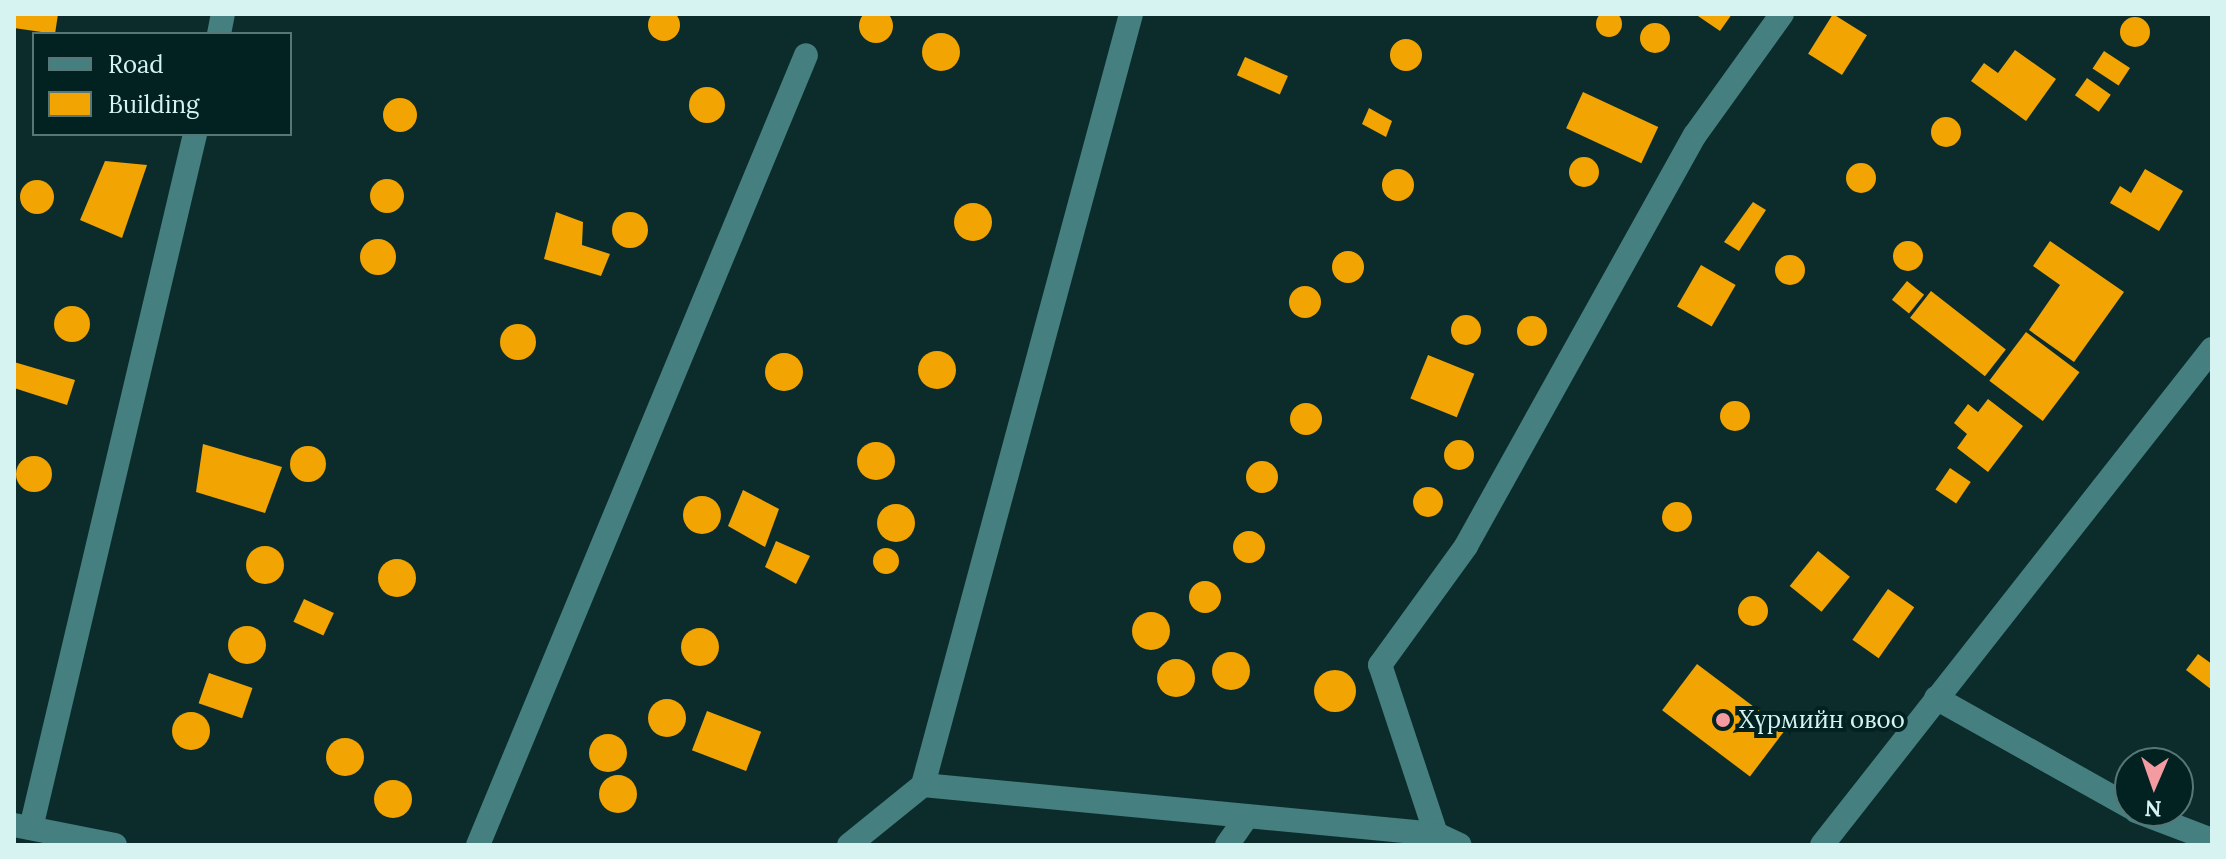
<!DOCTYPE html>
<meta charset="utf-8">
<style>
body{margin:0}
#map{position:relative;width:2226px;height:859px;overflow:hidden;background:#0c2c2c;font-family:Lora,serif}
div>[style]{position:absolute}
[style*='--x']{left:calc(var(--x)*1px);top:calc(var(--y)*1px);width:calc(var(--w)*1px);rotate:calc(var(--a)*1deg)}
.building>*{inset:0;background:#f2a402;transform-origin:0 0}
.round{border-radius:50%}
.minor>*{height:24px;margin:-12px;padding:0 12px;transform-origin:12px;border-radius:12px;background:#457f7f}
.dots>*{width:22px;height:22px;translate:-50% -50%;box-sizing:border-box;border:4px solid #022222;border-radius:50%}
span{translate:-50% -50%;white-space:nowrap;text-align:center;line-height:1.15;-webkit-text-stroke:8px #022222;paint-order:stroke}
.poi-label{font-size:24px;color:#d6f3f2}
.left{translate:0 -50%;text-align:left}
.frame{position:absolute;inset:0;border:16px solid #d6f3f2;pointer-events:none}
.legend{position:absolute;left:32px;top:32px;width:260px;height:104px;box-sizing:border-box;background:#022222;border:2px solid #577675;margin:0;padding:10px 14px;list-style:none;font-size:24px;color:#d6f3f2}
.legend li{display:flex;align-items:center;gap:16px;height:40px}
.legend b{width:40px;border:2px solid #577675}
.north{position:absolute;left:2114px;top:747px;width:80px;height:80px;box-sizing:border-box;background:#022222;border:2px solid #577675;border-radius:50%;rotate:182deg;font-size:22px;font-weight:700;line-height:32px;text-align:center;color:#d6f3f2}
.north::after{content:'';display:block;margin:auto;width:28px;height:36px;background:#f49aa1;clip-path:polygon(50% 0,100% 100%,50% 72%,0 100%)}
</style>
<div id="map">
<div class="building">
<div class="round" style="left:648px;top:9px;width:32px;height:32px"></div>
<div class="round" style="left:859px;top:9px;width:34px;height:34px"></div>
<div class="round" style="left:1596px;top:11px;width:26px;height:26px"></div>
<div style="clip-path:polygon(14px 14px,58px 14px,55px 34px,14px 28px)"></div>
<div style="clip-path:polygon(1695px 14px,1732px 14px,1720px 31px)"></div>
<div style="left:1833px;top:14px;width:40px;height:47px;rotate:32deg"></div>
<div class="round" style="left:2120px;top:17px;width:30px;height:30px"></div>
<div class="round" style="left:1640px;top:23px;width:30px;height:30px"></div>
<div class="round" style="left:922px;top:33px;width:38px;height:38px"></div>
<div class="round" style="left:1390px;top:39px;width:32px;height:32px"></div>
<div style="clip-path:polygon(2015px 50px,2056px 79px,2026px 121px,1971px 81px,1984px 63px,1998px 73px)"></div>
<div style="left:2104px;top:51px;width:31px;height:21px;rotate:33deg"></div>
<div style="left:1245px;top:57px;width:47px;height:20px;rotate:24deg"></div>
<div style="left:2087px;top:78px;width:29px;height:21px;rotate:35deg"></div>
<div class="round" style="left:689px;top:87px;width:36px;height:36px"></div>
<div style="left:1583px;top:92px;width:83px;height:40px;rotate:25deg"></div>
<div class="round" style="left:383px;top:98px;width:34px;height:34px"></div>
<div style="clip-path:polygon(1369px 108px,1392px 121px,1386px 137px,1362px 124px)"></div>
<div class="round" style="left:1931px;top:117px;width:30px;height:30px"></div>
<div class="round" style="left:1569px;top:157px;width:30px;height:30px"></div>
<div style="clip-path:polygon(105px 161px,147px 165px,122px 238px,80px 220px)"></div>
<div class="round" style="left:1846px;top:163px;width:30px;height:30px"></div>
<div style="clip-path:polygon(2145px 169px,2183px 191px,2159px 231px,2110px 203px,2120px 186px,2131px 193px)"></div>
<div class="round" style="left:1382px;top:169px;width:32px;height:32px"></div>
<div class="round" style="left:370px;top:179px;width:34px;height:34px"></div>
<div class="round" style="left:20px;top:180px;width:34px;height:34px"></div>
<div style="clip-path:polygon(1753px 202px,1766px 210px,1739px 251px,1724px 242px)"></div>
<div class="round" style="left:954px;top:203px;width:38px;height:38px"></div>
<div class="round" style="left:612px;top:212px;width:36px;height:36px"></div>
<div style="clip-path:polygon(556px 212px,583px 222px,582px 245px,610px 254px,601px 276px,544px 259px)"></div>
<div class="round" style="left:360px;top:239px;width:36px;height:36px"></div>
<div style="clip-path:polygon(2050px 241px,2124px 292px,2074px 362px,2029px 330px,2060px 285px,2033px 266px)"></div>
<div class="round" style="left:1893px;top:241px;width:30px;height:30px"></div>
<div class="round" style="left:1332px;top:251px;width:32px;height:32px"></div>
<div class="round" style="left:1775px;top:255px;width:30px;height:30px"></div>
<div style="left:1701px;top:265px;width:40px;height:48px;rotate:30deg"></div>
<div style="left:1907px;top:281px;width:22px;height:24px;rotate:39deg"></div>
<div class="round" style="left:1289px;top:286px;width:32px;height:32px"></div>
<div style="left:1931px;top:291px;width:95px;height:34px;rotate:38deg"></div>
<div class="round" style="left:54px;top:306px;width:36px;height:36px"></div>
<div class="round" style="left:1451px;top:315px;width:30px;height:30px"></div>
<div class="round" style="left:1517px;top:316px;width:30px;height:30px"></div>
<div class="round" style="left:500px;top:324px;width:36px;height:36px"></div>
<div style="left:2026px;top:332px;width:67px;height:61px;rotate:37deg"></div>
<div class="round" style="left:918px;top:351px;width:38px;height:38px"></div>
<div class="round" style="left:765px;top:353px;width:38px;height:38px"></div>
<div style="left:1428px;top:355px;width:50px;height:47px;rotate:22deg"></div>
<div style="clip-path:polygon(14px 362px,75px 380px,67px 405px,14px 388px)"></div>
<div style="clip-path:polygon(1988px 399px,2023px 426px,1988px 472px,1957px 448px,1967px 434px,1954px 423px,1968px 404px,1978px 412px)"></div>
<div class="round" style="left:1720px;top:401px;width:30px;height:30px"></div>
<div class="round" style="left:1290px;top:403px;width:32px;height:32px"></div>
<div class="round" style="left:1444px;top:440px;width:30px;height:30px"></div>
<div class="round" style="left:857px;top:442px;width:38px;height:38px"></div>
<div style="clip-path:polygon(203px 444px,282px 467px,265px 513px,196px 492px)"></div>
<div class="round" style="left:290px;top:446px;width:36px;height:36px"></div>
<div class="round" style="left:16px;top:456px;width:36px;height:36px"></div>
<div class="round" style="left:1246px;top:461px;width:32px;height:32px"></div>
<div style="left:1950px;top:468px;width:25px;height:26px;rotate:34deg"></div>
<div class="round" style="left:1413px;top:487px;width:30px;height:30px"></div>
<div style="clip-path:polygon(743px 490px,779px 509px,765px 547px,728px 526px)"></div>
<div class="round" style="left:683px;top:496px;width:38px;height:38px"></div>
<div class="round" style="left:1662px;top:502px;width:30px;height:30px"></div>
<div class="round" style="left:877px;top:504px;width:38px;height:38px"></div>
<div class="round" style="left:1233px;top:531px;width:32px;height:32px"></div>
<div style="clip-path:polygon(776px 541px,810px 556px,796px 584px,765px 567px)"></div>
<div class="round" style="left:246px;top:546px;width:38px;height:38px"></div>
<div class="round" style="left:873px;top:548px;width:26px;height:26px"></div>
<div style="left:1818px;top:551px;width:41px;height:45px;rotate:39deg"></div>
<div class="round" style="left:378px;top:559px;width:38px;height:38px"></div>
<div class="round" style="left:1189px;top:581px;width:32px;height:32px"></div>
<div style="left:1888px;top:589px;width:32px;height:62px;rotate:35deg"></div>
<div class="round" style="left:1738px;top:596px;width:30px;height:30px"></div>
<div style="left:304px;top:599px;width:33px;height:25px;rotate:25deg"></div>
<div class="round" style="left:1132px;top:612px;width:38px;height:38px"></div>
<div class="round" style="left:228px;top:626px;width:38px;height:38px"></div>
<div class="round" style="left:681px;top:628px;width:38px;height:38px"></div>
<div class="round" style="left:1212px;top:652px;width:38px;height:38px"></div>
<div style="clip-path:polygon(2198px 654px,2212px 664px,2212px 690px,2186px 670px)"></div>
<div class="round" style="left:1157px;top:659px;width:38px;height:38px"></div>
<div style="left:1697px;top:664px;width:110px;height:58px;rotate:37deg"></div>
<div class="round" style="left:1314px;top:670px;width:42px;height:42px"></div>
<div style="left:209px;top:673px;width:46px;height:32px;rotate:19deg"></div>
<div class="round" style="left:648px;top:699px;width:38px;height:38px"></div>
<div style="left:707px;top:711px;width:58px;height:42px;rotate:21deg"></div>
<div class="round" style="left:172px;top:712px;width:38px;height:38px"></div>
<div class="round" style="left:589px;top:734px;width:38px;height:38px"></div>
<div class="round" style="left:326px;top:738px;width:38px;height:38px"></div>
<div class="round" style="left:599px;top:775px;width:38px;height:38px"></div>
<div class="round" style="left:374px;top:780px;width:38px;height:38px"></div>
</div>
<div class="minor">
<div style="--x:219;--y:34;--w:20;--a:-79"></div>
<div style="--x:1936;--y:698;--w:223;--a:29.3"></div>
<div style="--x:923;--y:785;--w:799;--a:-74.9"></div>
<div style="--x:2136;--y:811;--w:81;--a:20.9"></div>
<div style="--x:14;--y:825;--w:103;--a:11.2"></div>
<div style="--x:31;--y:828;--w:713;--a:-76.7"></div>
<div style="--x:1436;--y:834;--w:178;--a:-108.3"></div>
<div style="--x:1380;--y:665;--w:147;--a:-54.1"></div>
<div style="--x:1466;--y:546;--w:470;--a:-60.9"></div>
<div style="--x:1695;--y:135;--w:149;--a:-54.3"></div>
<div style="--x:478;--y:845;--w:855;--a:-67.45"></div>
<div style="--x:849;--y:845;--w:95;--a:-39"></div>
<div style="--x:923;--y:785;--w:515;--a:5.46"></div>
<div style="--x:1436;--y:834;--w:26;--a:25"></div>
<div style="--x:1227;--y:845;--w:35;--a:-55"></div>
<div style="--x:1822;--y:845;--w:631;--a:-51.82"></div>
</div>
<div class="dots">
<div style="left:1723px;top:720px;background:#f49aa1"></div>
</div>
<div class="poi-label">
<span class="left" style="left:1739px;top:720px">Хүрмийн овоо</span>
</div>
<div class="frame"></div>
<ul class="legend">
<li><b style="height:10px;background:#457f7f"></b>Road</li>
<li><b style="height:22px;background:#f2a402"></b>Building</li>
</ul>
<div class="north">N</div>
</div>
